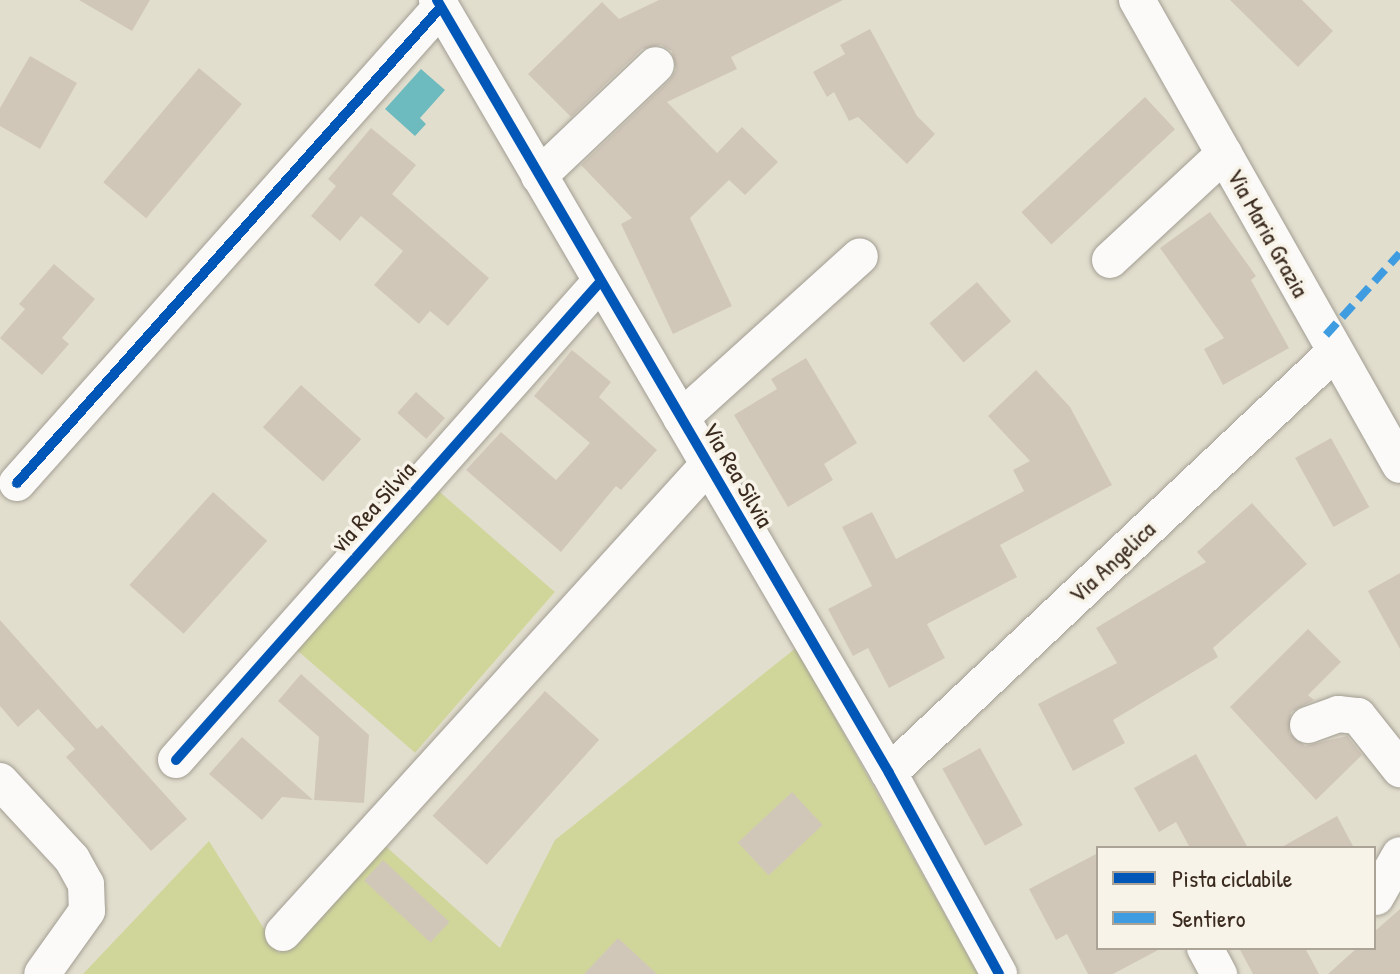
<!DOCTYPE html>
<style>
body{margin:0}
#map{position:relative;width:1400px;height:974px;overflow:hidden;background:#e2dece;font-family:"Patrick Hand",sans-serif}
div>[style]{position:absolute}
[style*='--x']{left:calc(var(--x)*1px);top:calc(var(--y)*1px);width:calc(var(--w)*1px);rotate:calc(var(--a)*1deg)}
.green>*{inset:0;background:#d0d69a;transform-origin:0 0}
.water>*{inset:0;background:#6dbabf}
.building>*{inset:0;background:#d1c7b9;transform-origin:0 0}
.roads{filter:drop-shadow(0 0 2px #a29e93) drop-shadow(0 0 2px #a29e93)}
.street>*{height:36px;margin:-18px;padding:0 18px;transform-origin:18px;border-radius:18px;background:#fbfaf8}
.quiet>*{height:8px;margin-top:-4px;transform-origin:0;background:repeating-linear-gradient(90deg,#3f9ce0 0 16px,transparent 0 24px)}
.cycleway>*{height:10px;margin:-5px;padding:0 5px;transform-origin:5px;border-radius:5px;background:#0057b8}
span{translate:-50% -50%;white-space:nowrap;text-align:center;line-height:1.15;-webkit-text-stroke:7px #f7f3e8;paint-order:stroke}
.street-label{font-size:24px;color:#3b2a1e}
.legend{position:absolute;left:1096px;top:846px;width:280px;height:104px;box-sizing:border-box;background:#f7f3e8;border:2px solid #aca397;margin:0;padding:10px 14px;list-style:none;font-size:24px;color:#3b2a1e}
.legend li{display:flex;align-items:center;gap:16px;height:40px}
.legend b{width:40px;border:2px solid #aca397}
</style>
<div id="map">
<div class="green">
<div style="left:434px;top:487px;width:160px;height:213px;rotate:41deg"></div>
<div style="clip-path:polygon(796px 648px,978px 974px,83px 974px,209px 841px,279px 953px,382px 843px,500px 948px,555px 840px)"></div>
</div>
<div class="water">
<div style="clip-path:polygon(421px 69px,445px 90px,420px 118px,426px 124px,415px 136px,385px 109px)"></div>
</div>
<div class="building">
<div style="clip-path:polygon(79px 0,150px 0,132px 31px)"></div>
<div style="clip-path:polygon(659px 0,843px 0,731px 57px,737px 69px,667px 102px,717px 153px,742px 127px,778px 162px,745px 195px,729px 180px,690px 218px,732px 306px,673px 334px,621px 224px,632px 218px,581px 165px,670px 80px,676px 70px,672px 51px,661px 45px,642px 49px,571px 117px,528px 74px,602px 2px,619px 19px)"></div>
<div style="clip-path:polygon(1230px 0,1302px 0,1333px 31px,1298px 67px)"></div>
<div style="clip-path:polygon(870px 29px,917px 116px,935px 134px,907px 164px,858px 117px,849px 121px,834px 92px,827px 97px,813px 72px,845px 54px,840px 45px)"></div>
<div style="clip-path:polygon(30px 56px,77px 83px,40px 149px,0 126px,0 108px)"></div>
<div style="left:199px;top:68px;width:56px;height:149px;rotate:40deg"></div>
<div style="left:1145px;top:97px;width:44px;height:169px;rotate:47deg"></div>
<div style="clip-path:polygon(371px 128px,416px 165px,392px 194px,489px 278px,448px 326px,430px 311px,419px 324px,374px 285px,403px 251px,361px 216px,340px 241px,311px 216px,336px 186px,328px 179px)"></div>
<div style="clip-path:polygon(1210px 212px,1256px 276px,1251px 280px,1289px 348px,1223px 385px,1204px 349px,1224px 338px,1160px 248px)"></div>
<div style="clip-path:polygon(54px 264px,95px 299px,62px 338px,69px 344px,42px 375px,0 338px,25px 309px,19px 304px)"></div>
<div style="left:977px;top:282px;width:52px;height:63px;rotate:49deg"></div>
<div style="clip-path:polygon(572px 350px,611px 382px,599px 397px,657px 450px,621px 490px,616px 486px,561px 552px,466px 470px,501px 432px,556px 480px,590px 443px,534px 396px)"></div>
<div style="clip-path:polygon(806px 358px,857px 443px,824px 464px,833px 480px,788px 507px,734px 415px,777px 389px,771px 379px)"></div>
<div style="clip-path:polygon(1036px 370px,1070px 407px,1112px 485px,1000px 545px,1017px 577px,927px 624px,945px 658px,889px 688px,868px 648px,853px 656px,828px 609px,872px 586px,842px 527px,872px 512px,896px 559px,1024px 491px,1013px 470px,1030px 461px,988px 416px)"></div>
<div style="left:301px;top:385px;width:81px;height:57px;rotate:42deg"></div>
<div style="left:416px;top:392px;width:39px;height:28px;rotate:42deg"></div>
<div style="left:1331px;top:438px;width:79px;height:41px;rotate:61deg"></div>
<div style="left:213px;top:492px;width:73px;height:125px;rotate:42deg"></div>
<div style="clip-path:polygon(1252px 503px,1307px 564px,1213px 648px,1218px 657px,1113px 720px,1125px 743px,1073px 771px,1038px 704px,1117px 663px,1096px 628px,1206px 562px,1197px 552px)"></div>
<div style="clip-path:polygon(1400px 573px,1400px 649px,1368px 591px)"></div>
<div style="clip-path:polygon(0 620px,97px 729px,102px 725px,187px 819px,151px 851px,66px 757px,75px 749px,38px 709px,18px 727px,0 706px)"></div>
<div style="clip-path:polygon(1308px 629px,1341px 662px,1308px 695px,1314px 700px,1291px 712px,1289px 733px,1305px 746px,1347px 736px,1362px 755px,1316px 800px,1230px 707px)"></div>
<div style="clip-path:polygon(301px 674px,369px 735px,364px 803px,314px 800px,319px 737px,278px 701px)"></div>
<div style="left:545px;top:691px;width:73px;height:168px;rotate:42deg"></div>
<div style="clip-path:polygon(242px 737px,313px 800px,282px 797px,262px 820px,209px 774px)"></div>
<div style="left:980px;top:748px;width:88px;height:43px;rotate:61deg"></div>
<div style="clip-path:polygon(1196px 754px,1248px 848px,1190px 848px,1176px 822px,1159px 832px,1134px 788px)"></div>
<div style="left:792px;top:792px;width:45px;height:74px;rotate:47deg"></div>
<div style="clip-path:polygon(1337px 816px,1354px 848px,1280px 848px)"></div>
<div style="clip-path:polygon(1098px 853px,1098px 948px,1162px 948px,1113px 974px,1088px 974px,1067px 934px,1056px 940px,1029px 889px)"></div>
<div style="left:383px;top:860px;width:91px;height:28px;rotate:43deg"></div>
<div style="clip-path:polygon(1400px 909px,1400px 974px,1328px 974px,1357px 948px,1374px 948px,1374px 932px)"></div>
<div style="clip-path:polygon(618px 938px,657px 974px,584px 974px)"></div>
<div style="clip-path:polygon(1239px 948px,1305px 948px,1319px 974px,1253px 974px)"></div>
</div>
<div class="roads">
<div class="street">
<div style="--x:437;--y:0;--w:895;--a:59.68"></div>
<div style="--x:889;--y:773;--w:229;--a:61.3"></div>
<div style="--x:1137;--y:0;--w:534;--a:60.51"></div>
<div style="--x:539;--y:176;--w:161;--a:-43.5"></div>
<div style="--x:1110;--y:260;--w:156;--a:-42.9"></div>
<div style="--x:681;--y:418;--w:241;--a:-42.1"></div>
<div style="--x:17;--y:483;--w:637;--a:-48.31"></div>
<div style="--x:1308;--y:725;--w:32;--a:-20"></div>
<div style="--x:1338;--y:714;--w:20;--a:6"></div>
<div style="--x:1358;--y:716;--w:68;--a:51.6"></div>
<div style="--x:176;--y:760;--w:640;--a:-48.42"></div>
<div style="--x:889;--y:773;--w:613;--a:-43.35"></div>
<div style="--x:0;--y:781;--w:106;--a:47.3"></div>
<div style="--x:72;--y:859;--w:29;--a:61"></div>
<div style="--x:86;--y:884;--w:27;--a:88"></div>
<div style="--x:87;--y:911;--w:77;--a:125.5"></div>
<div style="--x:1376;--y:897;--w:48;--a:-60.3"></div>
<div style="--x:283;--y:933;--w:632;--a:-47.76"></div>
<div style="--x:1205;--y:948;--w:30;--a:62"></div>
</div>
</div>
<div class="quiet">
<div style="--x:1326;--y:335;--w:110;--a:-47.9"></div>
</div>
<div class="cycleway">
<div style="--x:437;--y:0;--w:895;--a:59.68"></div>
<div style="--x:889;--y:773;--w:229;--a:61.3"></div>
<div style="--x:17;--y:483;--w:637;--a:-48.31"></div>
<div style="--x:176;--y:760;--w:640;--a:-48.42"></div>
</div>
<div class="street-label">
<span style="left:1268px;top:233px;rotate:61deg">Via Maria Grazia</span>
<span style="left:738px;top:475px;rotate:60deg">Via Rea Silvia</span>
<span style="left:373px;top:507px;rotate:-48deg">via Rea Silvia</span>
<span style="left:1112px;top:562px;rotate:-43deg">Via Angelica</span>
</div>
<ul class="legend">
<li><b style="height:10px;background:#0057b8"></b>Pista ciclabile</li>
<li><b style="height:10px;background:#3f9ce0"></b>Sentiero</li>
</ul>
</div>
